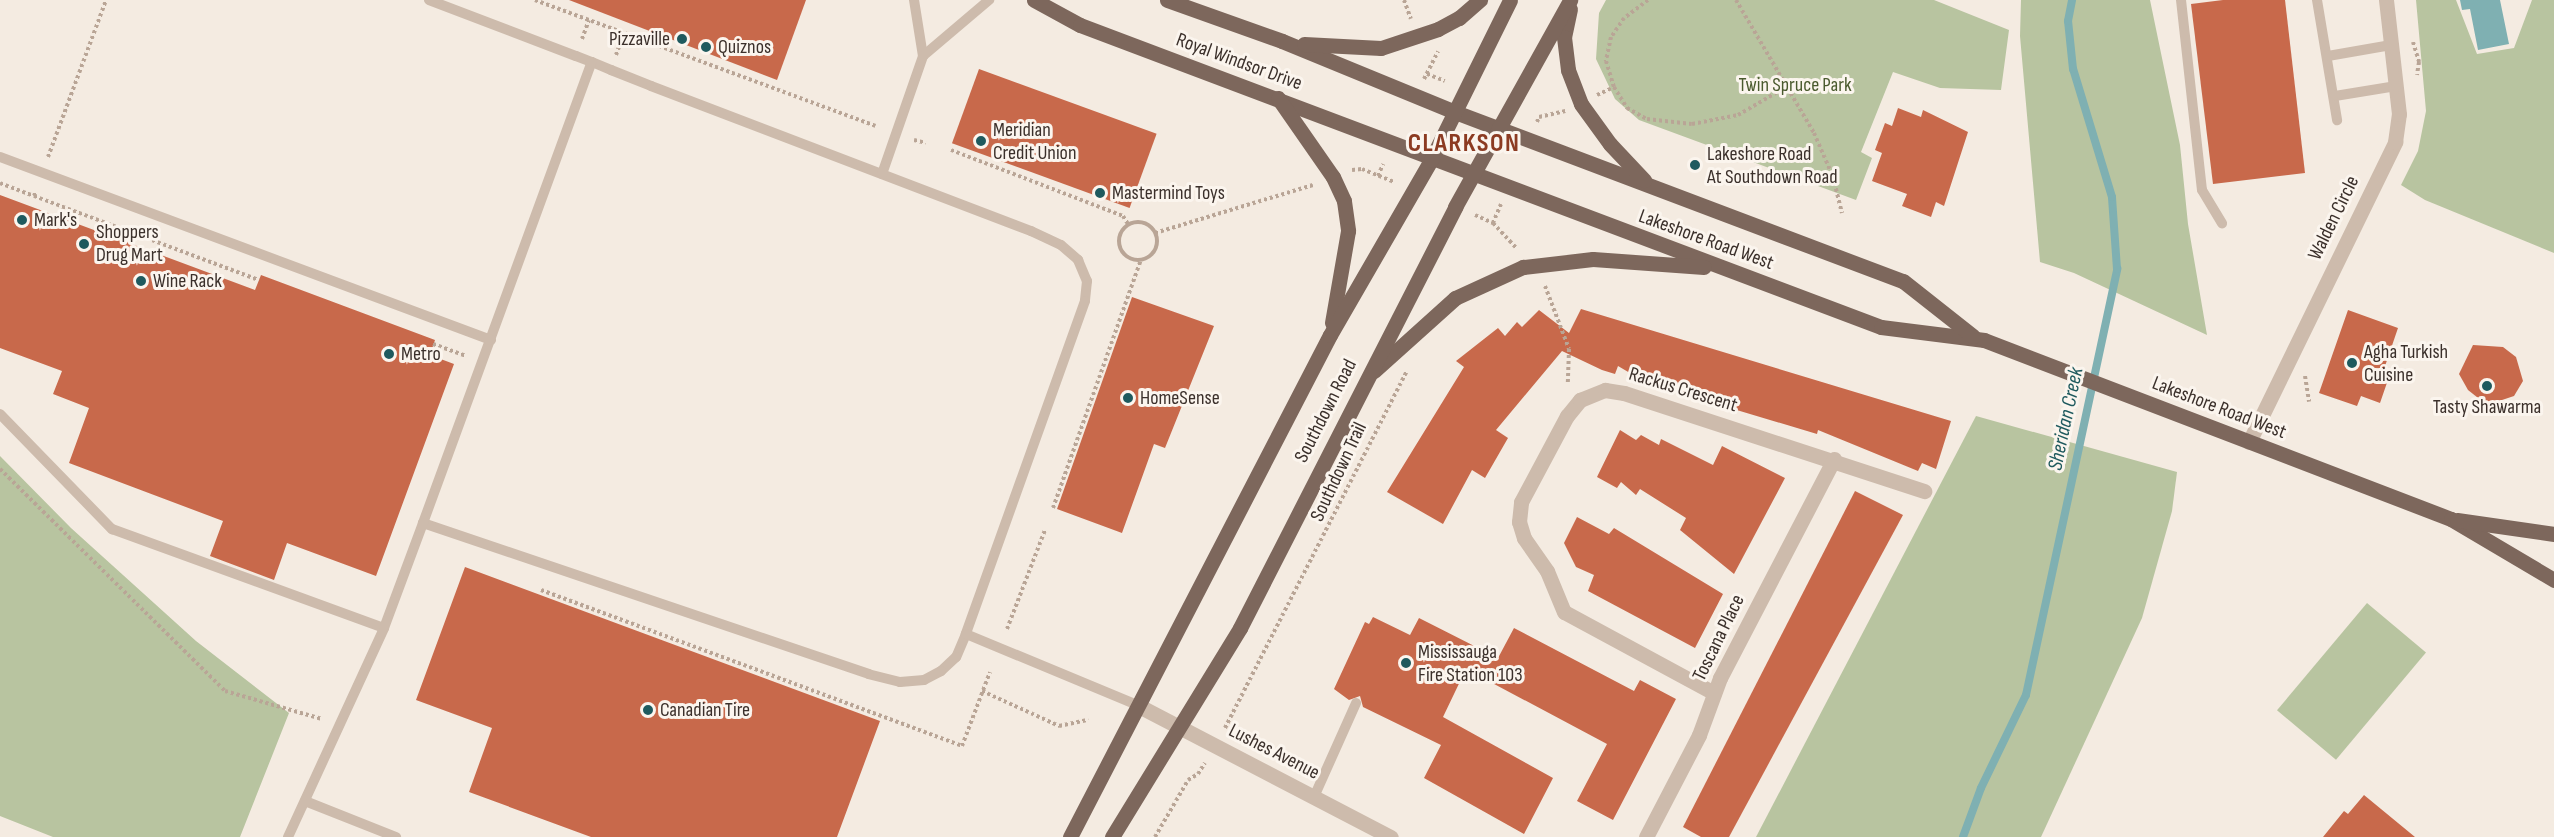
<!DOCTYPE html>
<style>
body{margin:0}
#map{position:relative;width:2554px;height:837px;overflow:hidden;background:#f4ebe1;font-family:"Sofia Sans Condensed",sans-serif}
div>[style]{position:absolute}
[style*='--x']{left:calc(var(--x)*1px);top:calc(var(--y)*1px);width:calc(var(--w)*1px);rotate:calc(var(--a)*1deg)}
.green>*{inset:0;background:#b8c4a0;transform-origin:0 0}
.water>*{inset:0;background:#7fb0b2}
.stream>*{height:8px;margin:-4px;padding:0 4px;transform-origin:4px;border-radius:4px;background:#7fb0b2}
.building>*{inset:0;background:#c8694b;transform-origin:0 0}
.path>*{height:4px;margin-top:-2px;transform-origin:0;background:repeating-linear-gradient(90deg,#b9a596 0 3px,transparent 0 6px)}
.path>.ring{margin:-2px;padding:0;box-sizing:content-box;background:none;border:4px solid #b9a596;border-radius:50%}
.lane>*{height:10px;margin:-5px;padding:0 5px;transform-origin:5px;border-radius:5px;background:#cdbbac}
.street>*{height:15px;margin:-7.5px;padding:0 7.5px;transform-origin:7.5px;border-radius:7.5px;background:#cdbbac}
.primary>*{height:15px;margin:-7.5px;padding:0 7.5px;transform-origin:7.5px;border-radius:7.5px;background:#7d675c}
.dots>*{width:16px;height:16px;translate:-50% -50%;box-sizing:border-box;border:3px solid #fbf5ee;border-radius:50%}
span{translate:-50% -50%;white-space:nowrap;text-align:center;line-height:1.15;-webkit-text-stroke:6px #fbf5ee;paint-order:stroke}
.poi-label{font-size:20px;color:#3b302b}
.right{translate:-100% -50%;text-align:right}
.left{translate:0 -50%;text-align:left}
.street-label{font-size:20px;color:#3b302b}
.park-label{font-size:20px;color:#4a5a2e}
.water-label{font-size:21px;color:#1f5a5e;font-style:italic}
.district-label{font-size:26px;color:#8c3b22;font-weight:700;letter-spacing:1.5px}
</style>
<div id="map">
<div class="green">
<div style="clip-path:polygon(1606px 0,1934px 0,2009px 30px,2001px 90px,1940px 88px,1893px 72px,1861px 152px,1872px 158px,1856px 200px,1639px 120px,1615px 99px,1596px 59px,1599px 13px)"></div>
<div style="clip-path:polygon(2021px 0,2150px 0,2180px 145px,2188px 224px,2207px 335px,2074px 273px,2040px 262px,2020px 36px)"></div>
<div style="clip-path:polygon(2416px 0,2456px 0,2477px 54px,2514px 48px,2532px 0,2554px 0,2554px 253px,2425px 200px,2401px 185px,2418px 151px,2426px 111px)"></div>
<div style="clip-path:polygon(1976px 416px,2177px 472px,2172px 511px,2142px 618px,2041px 837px,1756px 837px)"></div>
<div style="clip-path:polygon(0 456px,71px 528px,196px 641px,289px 713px,240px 837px,53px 837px,0 816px)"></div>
<div style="left:2367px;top:603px;width:77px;height:140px;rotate:40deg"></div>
</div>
<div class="water">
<div style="clip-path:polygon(2460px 0,2500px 0,2509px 44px,2478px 50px,2470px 9px,2462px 10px)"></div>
</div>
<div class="stream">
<div style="--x:1963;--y:837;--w:52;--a:-69.8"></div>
<div style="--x:1981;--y:788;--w:103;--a:-64.2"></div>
<div style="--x:2026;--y:695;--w:436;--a:-77.9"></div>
<div style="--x:2117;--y:269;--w:72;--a:-94"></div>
<div style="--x:2112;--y:197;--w:134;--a:-106.9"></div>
<div style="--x:2073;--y:69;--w:48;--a:-95.9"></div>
<div style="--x:2068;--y:21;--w:21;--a:-79"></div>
</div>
<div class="building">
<div style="clip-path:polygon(569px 0,806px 0,777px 80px)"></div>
<div style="clip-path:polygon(2223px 0,2285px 0,2305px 173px,2213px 184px,2191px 4px)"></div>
<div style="left:979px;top:69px;width:189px;height:79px;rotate:20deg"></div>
<div style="clip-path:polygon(1898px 108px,1921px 117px,1923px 110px,1968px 132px,1944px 206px,1936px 202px,1931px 217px,1902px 206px,1907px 194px,1872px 181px,1882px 153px,1875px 150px,1885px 123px,1892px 126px)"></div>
<div style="clip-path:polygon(0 195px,255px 290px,261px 275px,435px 340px,430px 355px,454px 364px,376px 576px,287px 543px,274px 580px,210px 556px,223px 521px,69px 463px,89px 408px,53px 394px,62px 371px,0 348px)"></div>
<div style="clip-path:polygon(1132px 297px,1214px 326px,1165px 448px,1154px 444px,1122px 533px,1057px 509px)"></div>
<div style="clip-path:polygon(1581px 309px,1951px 421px,1936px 469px,1922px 463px,1918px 471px,1818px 430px,1817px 434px,1680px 393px,1653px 375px,1647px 383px,1618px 366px,1615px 374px,1602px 370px,1562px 351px,1496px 430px,1508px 438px,1485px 478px,1472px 470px,1443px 524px,1387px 492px,1464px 367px,1456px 361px,1498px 328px,1505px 336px,1517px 322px,1522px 327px,1539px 310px,1569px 333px)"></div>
<div style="clip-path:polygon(2348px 310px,2398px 328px,2383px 372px,2390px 374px,2380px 403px,2361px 396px,2357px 406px,2319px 393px)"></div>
<div style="clip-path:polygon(2473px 345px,2503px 347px,2516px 357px,2523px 381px,2514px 396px,2487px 405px,2468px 390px,2459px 374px)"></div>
<div style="clip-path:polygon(1620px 430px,1636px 440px,1641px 435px,1659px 445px,1661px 439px,1713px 465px,1722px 446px,1785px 478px,1734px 574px,1680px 530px,1686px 518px,1640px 489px,1636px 495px,1621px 482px,1617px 488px,1597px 477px)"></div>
<div style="clip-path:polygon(1855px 491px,1903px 515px,1729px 837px,1701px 837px,1683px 827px)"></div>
<div style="clip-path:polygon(1577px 517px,1609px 534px,1614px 528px,1723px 594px,1695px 648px,1588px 591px,1594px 575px,1576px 567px,1564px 543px)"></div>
<div style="clip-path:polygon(465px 567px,880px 721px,837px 837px,591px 837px,469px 792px,492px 728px,416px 700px)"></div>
<div style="clip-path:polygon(1373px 617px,1410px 635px,1419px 618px,1498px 658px,1514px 628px,1634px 691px,1640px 680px,1676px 699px,1613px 820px,1577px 801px,1607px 744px,1466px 669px,1443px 717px,1553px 778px,1524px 834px,1424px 778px,1441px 745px,1363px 707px,1360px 696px,1349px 700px,1334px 689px,1365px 622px,1369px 624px)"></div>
<div style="clip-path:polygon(2364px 795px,2415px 837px,2323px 837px,2344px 811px,2348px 814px)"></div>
</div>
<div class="path">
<div style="--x:535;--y:0;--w:363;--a:20.3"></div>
<div style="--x:1404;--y:0;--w:20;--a:70"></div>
<div style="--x:1648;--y:0;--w:30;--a:143"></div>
<div style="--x:1624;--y:18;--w:23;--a:124"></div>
<div style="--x:1611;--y:37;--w:25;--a:102"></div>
<div style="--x:1606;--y:61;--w:27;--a:73"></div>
<div style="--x:1614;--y:87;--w:25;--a:58"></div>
<div style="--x:1627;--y:108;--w:23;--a:29"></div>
<div style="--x:1647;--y:119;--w:45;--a:6.3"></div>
<div style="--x:1692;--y:124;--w:47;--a:-11.1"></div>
<div style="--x:1738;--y:115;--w:56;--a:-30.3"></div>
<div style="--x:1736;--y:0;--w:154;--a:59.6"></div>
<div style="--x:1814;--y:133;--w:48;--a:66.6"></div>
<div style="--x:1833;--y:177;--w:37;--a:76"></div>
<div style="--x:582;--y:39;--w:20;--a:-70"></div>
<div style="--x:2413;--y:42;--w:21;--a:73"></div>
<div style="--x:2419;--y:62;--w:13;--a:99"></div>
<div style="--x:616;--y:55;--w:23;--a:-70"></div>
<div style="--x:1427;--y:74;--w:19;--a:21"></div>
<div style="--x:1424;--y:79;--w:31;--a:-63"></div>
<div style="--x:1597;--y:95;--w:19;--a:-25"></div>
<div style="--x:1537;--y:122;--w:5;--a:-68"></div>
<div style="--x:1539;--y:117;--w:27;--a:-13"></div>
<div style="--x:914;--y:140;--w:12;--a:14"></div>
<div style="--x:951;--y:150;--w:184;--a:21"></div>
<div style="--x:1123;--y:216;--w:9;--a:58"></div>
<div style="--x:48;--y:157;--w:167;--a:-69.7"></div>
<div style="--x:1352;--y:170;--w:10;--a:-6"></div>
<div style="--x:1362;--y:169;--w:35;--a:22"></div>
<div style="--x:1378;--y:176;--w:13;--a:-67"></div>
<div style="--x:0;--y:183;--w:36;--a:21"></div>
<div style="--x:34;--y:196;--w:5;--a:-68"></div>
<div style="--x:34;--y:196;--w:240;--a:20.5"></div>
<div style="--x:1501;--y:204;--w:21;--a:113"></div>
<div style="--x:1493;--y:223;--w:34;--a:47"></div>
<div style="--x:1475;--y:215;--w:20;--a:24"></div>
<div class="ring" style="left:1119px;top:222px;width:34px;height:34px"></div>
<div style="--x:1155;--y:233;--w:165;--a:-16.9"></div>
<div style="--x:1545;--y:286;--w:67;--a:69.1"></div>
<div style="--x:1569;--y:349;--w:36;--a:92"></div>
<div style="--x:433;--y:344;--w:35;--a:20"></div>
<div style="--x:2305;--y:376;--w:26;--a:81"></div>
<div style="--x:0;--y:469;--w:316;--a:44.6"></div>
<div style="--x:225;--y:691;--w:101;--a:16.1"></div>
<div style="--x:1053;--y:508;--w:263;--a:-70.5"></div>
<div style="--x:541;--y:590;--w:449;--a:20.3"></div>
<div style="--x:962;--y:746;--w:79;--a:-69.3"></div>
<div style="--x:1007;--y:629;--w:106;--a:-69"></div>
<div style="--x:982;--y:691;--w:85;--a:24.4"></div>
<div style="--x:1059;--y:726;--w:30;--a:-12"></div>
<div style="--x:1225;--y:728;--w:401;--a:-63"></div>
<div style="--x:1155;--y:837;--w:66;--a:-59.9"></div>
<div style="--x:1188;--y:780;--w:12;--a:-31"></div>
<div style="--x:1198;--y:774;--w:13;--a:-58"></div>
</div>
<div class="lane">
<div style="--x:429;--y:0;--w:157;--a:20.9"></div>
<div style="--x:576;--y:56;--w:17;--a:21"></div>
<div style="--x:592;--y:62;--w:21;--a:23"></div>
<div style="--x:611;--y:70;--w:43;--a:21.8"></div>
<div style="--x:651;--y:86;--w:407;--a:20.9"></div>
<div style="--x:1031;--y:231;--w:33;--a:25"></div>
<div style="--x:1061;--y:245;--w:23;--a:41"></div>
<div style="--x:1078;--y:260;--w:23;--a:67"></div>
<div style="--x:1087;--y:281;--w:20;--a:96"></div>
<div style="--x:1085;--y:301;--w:354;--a:109.7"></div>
<div style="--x:966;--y:634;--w:25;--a:113"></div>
<div style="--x:956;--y:657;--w:21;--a:137"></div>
<div style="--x:941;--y:671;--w:19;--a:152"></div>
<div style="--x:924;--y:680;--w:24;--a:175"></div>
<div style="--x:900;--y:682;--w:32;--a:-166"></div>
<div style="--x:869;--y:674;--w:471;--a:-161.3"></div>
<div style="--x:423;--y:523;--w:491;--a:-69.9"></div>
<div style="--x:914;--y:0;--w:57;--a:80.9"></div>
<div style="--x:2181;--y:0;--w:191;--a:83.7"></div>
<div style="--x:2202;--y:190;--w:39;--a:59"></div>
<div style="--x:2317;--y:0;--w:122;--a:80.5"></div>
<div style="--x:2328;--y:56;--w:64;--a:-9.9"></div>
<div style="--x:2335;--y:96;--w:62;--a:-9.3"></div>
<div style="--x:0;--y:157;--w:524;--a:20.44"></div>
<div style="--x:882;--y:174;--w:125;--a:-70.8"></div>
<div style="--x:923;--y:56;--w:87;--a:-40.3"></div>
<div style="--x:0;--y:414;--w:161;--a:45.8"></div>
<div style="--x:112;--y:529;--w:289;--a:20"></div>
<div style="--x:966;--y:634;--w:185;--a:22.5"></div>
<div style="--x:1314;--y:797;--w:103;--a:-65.9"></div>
<div style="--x:305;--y:801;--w:98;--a:21.6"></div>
<div style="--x:288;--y:837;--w:230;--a:-65.3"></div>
<div style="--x:384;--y:628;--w:112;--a:-69.6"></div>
</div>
<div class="street">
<div style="--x:2249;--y:442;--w:334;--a:-64"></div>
<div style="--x:2395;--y:142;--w:28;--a:-82"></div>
<div style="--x:2399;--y:114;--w:115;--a:-96.5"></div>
<div style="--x:1714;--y:693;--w:170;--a:-151.6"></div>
<div style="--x:1564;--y:612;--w:44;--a:-112.5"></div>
<div style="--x:1547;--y:571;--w:40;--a:-124.9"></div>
<div style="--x:1524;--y:538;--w:17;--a:-107"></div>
<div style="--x:1519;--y:522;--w:20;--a:-84"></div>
<div style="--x:1521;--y:502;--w:98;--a:-61.9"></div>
<div style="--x:1567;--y:416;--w:21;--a:-51"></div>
<div style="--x:1580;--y:400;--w:27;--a:-22"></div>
<div style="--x:1605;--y:390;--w:19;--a:9"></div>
<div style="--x:1624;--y:393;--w:316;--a:18.1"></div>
<div style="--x:1137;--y:705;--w:286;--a:27.5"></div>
<div style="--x:1646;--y:837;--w:115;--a:-62.5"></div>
<div style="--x:1699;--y:735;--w:61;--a:-69.8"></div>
<div style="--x:1720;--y:678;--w:247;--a:-62.5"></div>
</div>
<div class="primary">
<div style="--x:1034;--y:0;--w:52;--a:28.5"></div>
<div style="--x:1080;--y:25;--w:856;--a:20.66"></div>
<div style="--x:1881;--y:327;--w:104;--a:7.2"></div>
<div style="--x:1984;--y:340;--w:500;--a:20.97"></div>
<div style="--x:2451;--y:519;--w:120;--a:30.6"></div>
<div style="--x:1167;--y:0;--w:122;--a:19.6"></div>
<div style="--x:1282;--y:41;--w:187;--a:22.3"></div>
<div style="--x:1455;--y:112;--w:479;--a:20.7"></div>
<div style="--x:1903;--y:281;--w:89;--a:38.2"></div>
<div style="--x:1570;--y:9;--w:29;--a:102"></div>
<div style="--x:1564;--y:37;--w:33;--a:83"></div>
<div style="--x:1568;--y:70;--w:36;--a:69"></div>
<div style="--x:1581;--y:104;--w:49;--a:54.1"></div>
<div style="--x:1610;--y:144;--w:50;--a:46.6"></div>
<div style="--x:1304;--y:44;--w:77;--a:3"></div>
<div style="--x:1381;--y:48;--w:60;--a:-18.4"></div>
<div style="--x:1438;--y:29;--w:24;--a:-28"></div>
<div style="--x:1459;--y:18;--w:28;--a:-41"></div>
<div style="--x:1278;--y:98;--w:96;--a:55.2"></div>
<div style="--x:1333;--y:177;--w:26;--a:65"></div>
<div style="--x:1344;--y:201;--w:30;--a:82"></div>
<div style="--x:1348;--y:231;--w:93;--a:99.9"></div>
<div style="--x:1374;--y:371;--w:109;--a:-42"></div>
<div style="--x:1455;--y:298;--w:75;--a:-24.5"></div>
<div style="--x:1523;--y:267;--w:70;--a:-6.5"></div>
<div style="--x:1593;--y:259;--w:111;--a:4.1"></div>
<div style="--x:2457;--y:520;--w:98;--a:8.2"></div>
<div style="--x:1070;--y:837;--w:565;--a:-62.62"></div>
<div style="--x:1330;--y:335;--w:202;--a:-60"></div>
<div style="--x:1431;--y:160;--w:178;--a:-63.7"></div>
<div style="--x:1112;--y:837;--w:245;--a:-58.5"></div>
<div style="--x:1240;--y:628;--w:473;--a:-62.9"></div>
<div style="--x:1455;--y:207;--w:237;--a:-60.9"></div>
</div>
<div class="dots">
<div style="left:682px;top:39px;background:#1f5a5e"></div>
<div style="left:706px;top:47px;background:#1f5a5e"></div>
<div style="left:981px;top:141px;background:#1f5a5e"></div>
<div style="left:1695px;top:165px;background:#1f5a5e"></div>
<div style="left:1100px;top:193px;background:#1f5a5e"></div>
<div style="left:22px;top:220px;background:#1f5a5e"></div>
<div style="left:84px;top:244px;background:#1f5a5e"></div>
<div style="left:141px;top:281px;background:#1f5a5e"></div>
<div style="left:389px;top:354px;background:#1f5a5e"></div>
<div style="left:2352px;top:363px;background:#1f5a5e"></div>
<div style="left:2487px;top:386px;background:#1f5a5e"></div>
<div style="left:1128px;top:398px;background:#1f5a5e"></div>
<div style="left:1406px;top:663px;background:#1f5a5e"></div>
<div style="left:648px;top:710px;background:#1f5a5e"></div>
</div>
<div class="poi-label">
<span class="right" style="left:670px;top:39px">Pizzaville</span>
<span class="left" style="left:718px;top:47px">Quiznos</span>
<span class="left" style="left:993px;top:142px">Meridian<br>Credit Union</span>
<span class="left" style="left:1707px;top:166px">Lakeshore Road<br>At Southdown Road</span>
<span class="left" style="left:1112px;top:193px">Mastermind Toys</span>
<span class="left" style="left:34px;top:220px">Mark's</span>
<span class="left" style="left:96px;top:244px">Shoppers<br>Drug Mart</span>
<span class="left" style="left:153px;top:281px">Wine Rack</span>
<span class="left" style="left:2364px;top:364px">Agha Turkish<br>Cuisine</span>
<span class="left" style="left:401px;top:354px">Metro</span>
<span class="left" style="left:1140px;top:398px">HomeSense</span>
<span style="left:2487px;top:407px">Tasty Shawarma</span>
<span class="left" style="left:1418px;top:664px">Mississauga<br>Fire Station 103</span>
<span class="left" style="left:660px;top:710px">Canadian Tire</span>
</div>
<div class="street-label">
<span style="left:1239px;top:62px;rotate:20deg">Royal Windsor Drive</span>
<span style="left:2334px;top:218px;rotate:-64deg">Walden Circle</span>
<span style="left:1706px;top:240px;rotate:20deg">Lakeshore Road West</span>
<span style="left:1683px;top:390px;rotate:17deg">Rackus Crescent</span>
<span style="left:2219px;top:408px;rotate:21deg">Lakeshore Road West</span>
<span style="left:1326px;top:411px;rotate:-63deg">Southdown Road</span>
<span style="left:1339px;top:472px;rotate:-65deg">Southdown Trail</span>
<span style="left:1719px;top:638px;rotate:-64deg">Toscana Place</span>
<span style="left:1274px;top:752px;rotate:27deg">Lushes Avenue</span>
</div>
<div class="park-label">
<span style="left:1795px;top:85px">Twin Spruce Park</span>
</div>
<div class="water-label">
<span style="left:2066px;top:419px;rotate:-78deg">Sheridan Creek</span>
</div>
<div class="district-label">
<span style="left:1464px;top:144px">CLARKSON</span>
</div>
</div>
